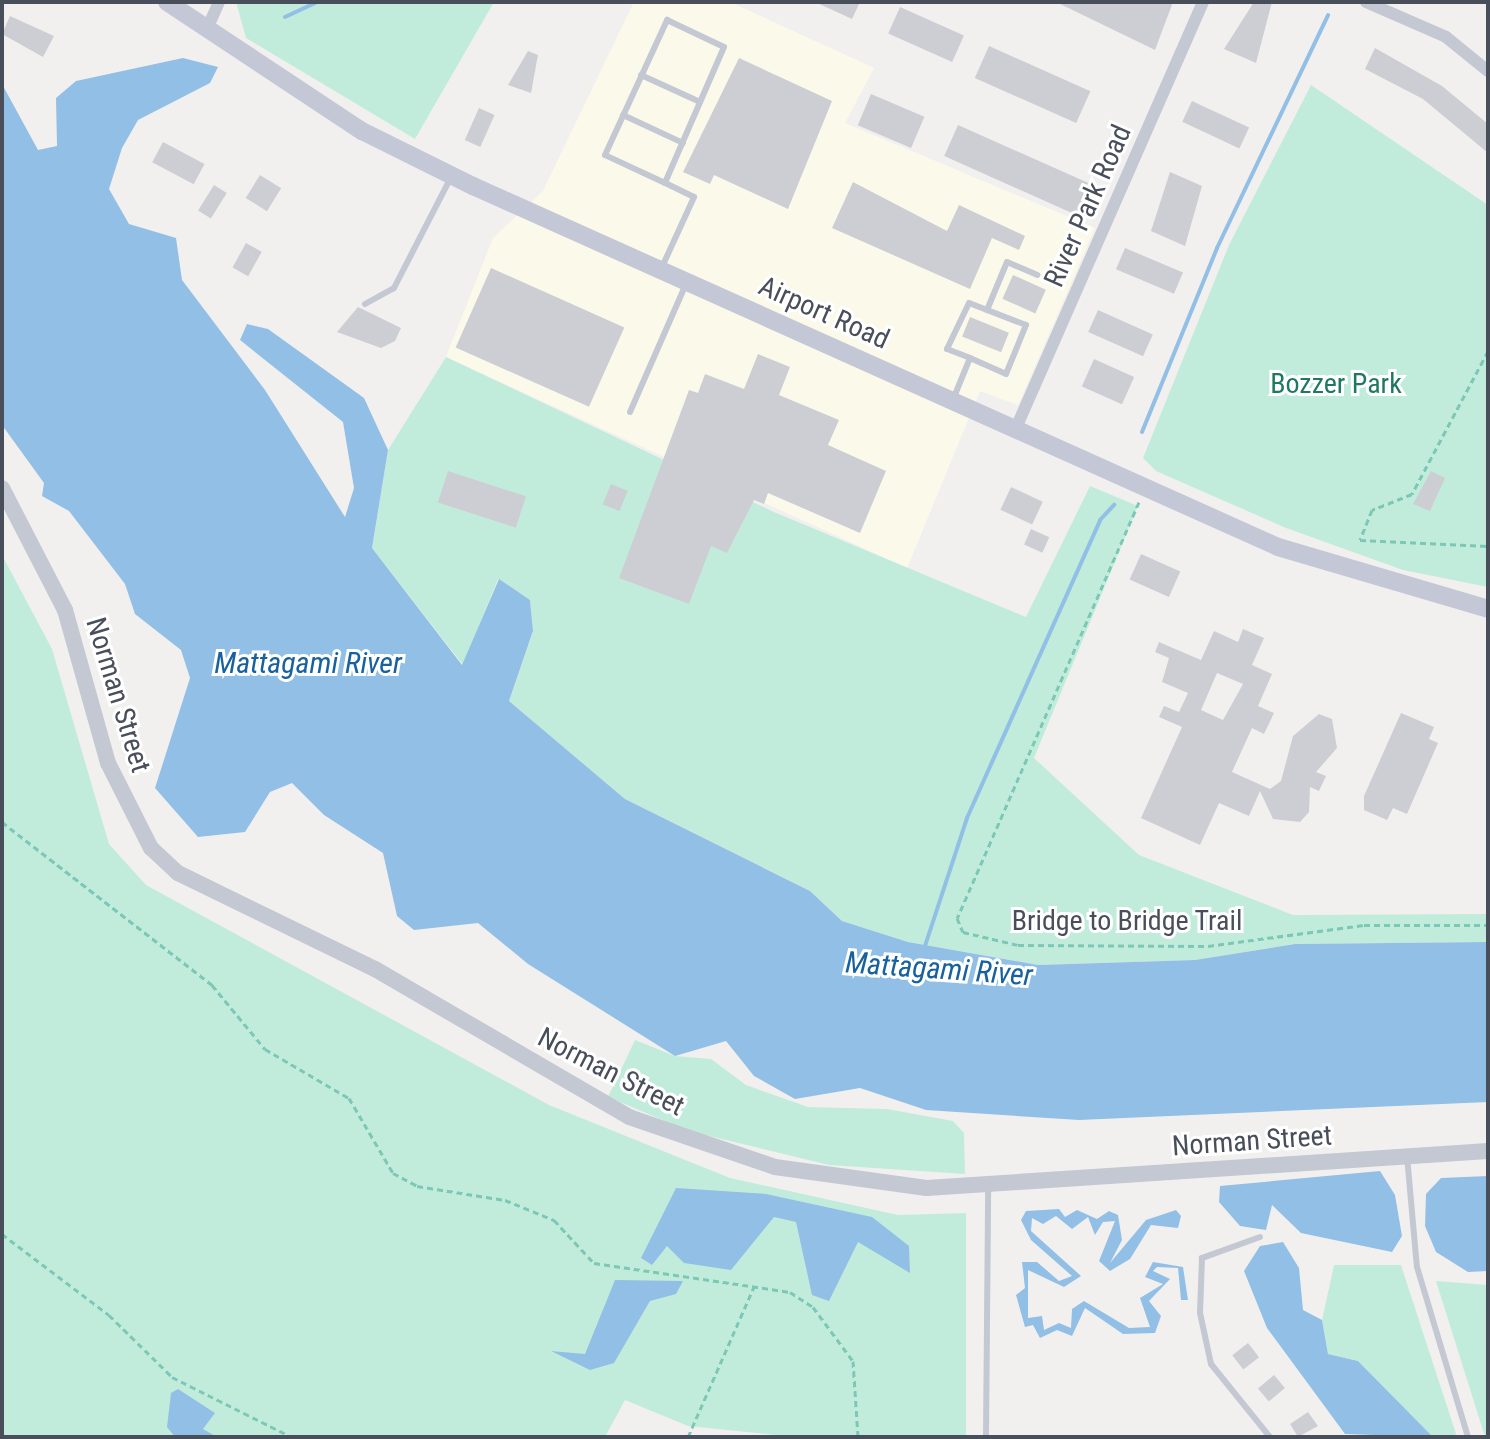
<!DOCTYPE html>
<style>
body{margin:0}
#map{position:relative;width:1490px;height:1439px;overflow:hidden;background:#f2f0ef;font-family:"Roboto Condensed",sans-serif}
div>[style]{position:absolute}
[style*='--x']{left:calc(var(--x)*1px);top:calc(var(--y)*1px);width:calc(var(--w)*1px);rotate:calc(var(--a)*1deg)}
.commercial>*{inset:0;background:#fbfaea}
.green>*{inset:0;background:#c1ecdc}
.water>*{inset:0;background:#92bfe5}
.stream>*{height:4px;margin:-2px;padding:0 2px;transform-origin:2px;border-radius:2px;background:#92bfe5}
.building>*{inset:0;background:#cdced3;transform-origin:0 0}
.path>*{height:3px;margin-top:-1.5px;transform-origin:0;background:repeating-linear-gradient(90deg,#7cc7b5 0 6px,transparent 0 10px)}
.service>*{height:6px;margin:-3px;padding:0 3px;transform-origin:3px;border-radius:3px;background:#c4c8d3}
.minor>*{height:12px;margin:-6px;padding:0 6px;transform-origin:6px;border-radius:6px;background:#c4c8d3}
.tertiary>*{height:16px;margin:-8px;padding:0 8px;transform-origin:8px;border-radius:8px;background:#c4c8d3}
.secondary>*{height:18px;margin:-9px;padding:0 9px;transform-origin:9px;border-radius:9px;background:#c4c8d6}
span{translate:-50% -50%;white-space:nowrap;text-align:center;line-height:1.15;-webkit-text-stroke:6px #fff;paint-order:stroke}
.street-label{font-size:28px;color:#494e5b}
.park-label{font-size:28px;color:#1f7861}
.water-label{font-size:30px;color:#18619f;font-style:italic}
.frame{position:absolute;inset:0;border:4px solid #494e5b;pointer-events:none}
</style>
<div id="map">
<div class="commercial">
<div style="clip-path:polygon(634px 2px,730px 2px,874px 68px,845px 123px,1095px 228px,1018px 405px,980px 391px,907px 568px,446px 357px,493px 238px,543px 191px)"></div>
</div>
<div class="green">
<div style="clip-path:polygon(236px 2px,494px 2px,415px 139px,246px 38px)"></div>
<div style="clip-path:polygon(1311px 85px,1488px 205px,1488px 587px,1403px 570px,1286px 528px,1156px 471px,1143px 458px,1229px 245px)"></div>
<div style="clip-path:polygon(446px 357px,774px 512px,1026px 617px,1090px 486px,1138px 506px,1034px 758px,1139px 855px,1293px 915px,1488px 914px,1488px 942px,1295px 944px,1195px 960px,1038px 965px,908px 942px,842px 921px,810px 891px,625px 799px,509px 701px,533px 632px,530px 600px,498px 579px,463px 665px,372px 548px,388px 450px)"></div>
<div style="clip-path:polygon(2px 555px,52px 649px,109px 844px,146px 885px,549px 1105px,730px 1178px,898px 1215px,966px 1213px,966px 1437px,795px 1437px,688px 1426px,625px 1400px,605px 1437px,2px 1437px)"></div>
<div style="clip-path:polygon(635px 1040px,675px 1056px,711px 1059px,746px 1085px,808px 1107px,887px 1109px,953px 1121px,964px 1133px,965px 1174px,829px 1165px,689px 1131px,608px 1097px)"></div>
<div style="clip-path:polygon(1334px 1265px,1401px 1265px,1457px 1437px,1433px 1437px,1358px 1361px,1328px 1354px,1322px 1320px)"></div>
<div style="clip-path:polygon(1436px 1281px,1488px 1285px,1488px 1437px,1485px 1437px)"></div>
</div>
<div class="water">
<div style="clip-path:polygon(183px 58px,218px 67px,210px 83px,138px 120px,122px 148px,109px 189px,129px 224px,176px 238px,182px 280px,265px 390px,345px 517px,354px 488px,343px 422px,240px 340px,247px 324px,268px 329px,364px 398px,388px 450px,372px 548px,462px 665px,499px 579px,530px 600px,533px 631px,509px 701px,625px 799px,810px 891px,842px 921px,908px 942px,1038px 965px,1195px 960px,1295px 944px,1488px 942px,1488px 1102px,1079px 1120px,926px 1110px,860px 1088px,795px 1099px,754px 1076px,726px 1041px,675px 1056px,528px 964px,478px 923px,414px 930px,397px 916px,383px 853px,324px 815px,292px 783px,270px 792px,245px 832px,198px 837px,155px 788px,190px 678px,181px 650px,135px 614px,125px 584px,69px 511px,42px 496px,44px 483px,2px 425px,2px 84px,38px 150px,57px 146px,56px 98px,76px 81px)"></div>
<div style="clip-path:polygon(1380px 1171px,1395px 1195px,1402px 1236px,1392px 1252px,1301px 1233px,1272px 1205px,1266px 1230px,1240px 1226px,1219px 1202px,1220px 1186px)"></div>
<div style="clip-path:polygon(1488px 1176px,1488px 1271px,1468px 1272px,1436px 1252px,1425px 1226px,1426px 1194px,1441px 1178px)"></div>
<div style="clip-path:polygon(676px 1188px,766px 1194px,872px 1217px,909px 1246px,910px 1273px,858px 1242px,829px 1301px,812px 1295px,796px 1222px,774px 1217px,731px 1270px,684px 1263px,667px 1246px,652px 1265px,641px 1258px)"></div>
<div style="clip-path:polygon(1059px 1209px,1065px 1217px,1077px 1210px,1097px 1219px,1109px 1211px,1118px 1215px,1122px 1240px,1110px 1263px,1146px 1220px,1176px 1210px,1181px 1216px,1178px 1228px,1151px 1225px,1130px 1259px,1110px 1271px,1099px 1261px,1115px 1221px,1103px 1222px,1095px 1235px,1088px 1217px,1072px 1229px,1056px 1216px,1043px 1224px,1032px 1218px,1031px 1231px,1081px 1276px,1064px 1287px,1028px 1270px,1028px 1318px,1042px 1316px,1044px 1330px,1059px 1323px,1071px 1328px,1072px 1309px,1084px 1301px,1129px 1328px,1150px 1327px,1140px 1298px,1163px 1284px,1145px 1277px,1153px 1262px,1183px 1267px,1188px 1300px,1181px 1300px,1178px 1268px,1157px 1267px,1153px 1271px,1170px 1279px,1149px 1301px,1161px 1316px,1155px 1333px,1123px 1334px,1085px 1308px,1072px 1336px,1057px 1330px,1040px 1338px,1033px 1325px,1025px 1327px,1016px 1295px,1025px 1288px,1022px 1262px,1037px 1262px,1059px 1281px,1072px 1276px,1031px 1240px,1021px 1220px,1026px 1211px)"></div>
<div style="clip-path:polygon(1283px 1242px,1299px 1268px,1303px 1310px,1322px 1320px,1328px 1354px,1358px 1361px,1433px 1437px,1345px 1434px,1267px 1328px,1244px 1271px,1260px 1246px)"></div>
<div style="clip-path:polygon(615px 1280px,683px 1281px,676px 1294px,650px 1301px,614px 1363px,590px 1370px,551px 1351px,585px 1354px)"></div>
<div style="clip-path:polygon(178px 1389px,215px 1413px,203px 1429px,217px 1437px,175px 1437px,167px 1427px,171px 1393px)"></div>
</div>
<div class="stream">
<div style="--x:285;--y:17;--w:35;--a:-25"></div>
<div style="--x:1142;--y:432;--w:199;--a:-67.8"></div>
<div style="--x:1217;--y:248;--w:258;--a:-64.5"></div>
<div style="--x:924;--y:949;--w:138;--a:-71.8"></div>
<div style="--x:967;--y:818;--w:326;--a:-65.9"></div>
<div style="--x:1100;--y:520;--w:21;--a:-47"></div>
</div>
<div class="building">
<div style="clip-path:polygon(815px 2px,860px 2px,852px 19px)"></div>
<div style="clip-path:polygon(1056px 2px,1173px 2px,1155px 50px)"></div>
<div style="clip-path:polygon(1254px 2px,1272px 2px,1256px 63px,1224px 49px)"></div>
<div style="left:900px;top:7px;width:70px;height:29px;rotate:24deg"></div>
<div style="clip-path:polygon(10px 16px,54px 36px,43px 57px,2px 34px)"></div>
<div style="left:989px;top:46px;width:111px;height:35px;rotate:24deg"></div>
<div style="clip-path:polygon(1375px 48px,1442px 86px,1488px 124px,1488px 153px,1423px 99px,1365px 69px)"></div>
<div style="clip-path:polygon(528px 51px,538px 55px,531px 93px,508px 85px)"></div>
<div style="clip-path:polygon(739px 58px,832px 101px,788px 209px,714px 175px,710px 184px,683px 172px)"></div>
<div style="left:871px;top:94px;width:58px;height:34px;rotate:23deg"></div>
<div style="left:1192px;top:101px;width:63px;height:23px;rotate:25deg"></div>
<div style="left:479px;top:108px;width:17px;height:35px;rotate:24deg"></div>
<div style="left:958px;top:125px;width:152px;height:34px;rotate:24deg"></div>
<div style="left:163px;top:142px;width:47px;height:23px;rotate:28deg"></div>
<div style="clip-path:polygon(1170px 172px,1202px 186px,1185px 246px,1151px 231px)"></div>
<div style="left:260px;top:175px;width:25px;height:27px;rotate:32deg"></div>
<div style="clip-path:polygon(853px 182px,947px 231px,959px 205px,1025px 236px,1019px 250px,992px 238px,970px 289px,832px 228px)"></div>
<div style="left:214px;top:185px;width:15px;height:30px;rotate:32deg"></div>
<div style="left:246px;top:243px;width:18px;height:28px;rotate:29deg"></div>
<div style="left:1125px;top:248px;width:63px;height:23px;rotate:23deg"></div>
<div style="left:491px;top:268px;width:146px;height:87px;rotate:24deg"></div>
<div style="left:1013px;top:275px;width:36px;height:26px;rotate:24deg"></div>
<div style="clip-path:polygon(358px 307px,401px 328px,395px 341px,381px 348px,337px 332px)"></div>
<div style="left:1098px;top:310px;width:60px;height:24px;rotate:24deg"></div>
<div style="left:970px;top:317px;width:42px;height:21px;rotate:22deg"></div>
<div style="clip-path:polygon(758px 354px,790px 367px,779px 395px,839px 420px,828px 445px,886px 471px,860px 533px,768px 493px,764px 504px,754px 500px,727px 553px,711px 546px,689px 604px,619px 578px,689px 390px,698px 393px,705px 374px,744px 389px)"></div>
<div style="left:1094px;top:359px;width:44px;height:30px;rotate:24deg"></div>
<div style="left:448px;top:471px;width:82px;height:33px;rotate:18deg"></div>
<div style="clip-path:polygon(1431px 471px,1445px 478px,1430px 511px,1413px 504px)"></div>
<div style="left:611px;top:484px;width:18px;height:22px;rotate:22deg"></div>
<div style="left:1011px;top:487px;width:35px;height:25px;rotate:25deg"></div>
<div style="left:1031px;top:529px;width:20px;height:17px;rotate:24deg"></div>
<div style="left:1141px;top:554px;width:43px;height:28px;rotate:24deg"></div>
<div style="clip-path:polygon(evenodd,1243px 629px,1264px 638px,1252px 665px,1272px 674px,1258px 706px,1274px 713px,1264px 734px,1252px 728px,1232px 772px,1270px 789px,1281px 781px,1293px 736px,1319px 714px,1332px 719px,1337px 748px,1316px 772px,1326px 776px,1319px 791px,1310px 787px,1309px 812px,1300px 822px,1273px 819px,1260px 791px,1249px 816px,1219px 803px,1200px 845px,1141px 818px,1182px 727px,1159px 717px,1164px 706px,1179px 712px,1188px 693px,1162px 682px,1169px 658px,1155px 652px,1159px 642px,1201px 660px,1214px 631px,1238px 642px,1243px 629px,1217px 673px,1243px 684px,1223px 720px,1201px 710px,1217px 673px)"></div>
<div style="clip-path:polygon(1401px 713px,1434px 727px,1429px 739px,1438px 743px,1407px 814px,1393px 808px,1387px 820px,1364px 810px,1364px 796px)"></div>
<div style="left:1248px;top:1343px;width:18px;height:20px;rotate:52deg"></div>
<div style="left:1274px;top:1375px;width:17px;height:21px;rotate:50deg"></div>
<div style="clip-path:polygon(1308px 1412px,1318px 1426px,1298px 1437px,1290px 1424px)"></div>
</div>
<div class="path">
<div style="--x:1488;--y:351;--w:162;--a:118"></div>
<div style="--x:1412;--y:494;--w:43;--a:158.2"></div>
<div style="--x:1372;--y:510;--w:32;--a:112"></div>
<div style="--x:1360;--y:540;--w:128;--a:2.7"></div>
<div style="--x:1139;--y:502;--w:454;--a:113.6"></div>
<div style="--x:957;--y:918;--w:15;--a:67"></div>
<div style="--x:963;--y:932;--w:57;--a:13.3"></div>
<div style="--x:1018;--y:945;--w:190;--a:0.3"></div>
<div style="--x:1208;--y:946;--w:157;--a:-7.7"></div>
<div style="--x:1364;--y:925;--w:124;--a:0"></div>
<div style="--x:2;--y:822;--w:266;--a:37.8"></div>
<div style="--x:212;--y:985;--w:83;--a:50.4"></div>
<div style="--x:265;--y:1049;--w:97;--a:30.3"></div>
<div style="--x:349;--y:1098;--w:87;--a:59.6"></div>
<div style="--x:393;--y:1173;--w:27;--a:28"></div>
<div style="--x:417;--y:1186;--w:89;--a:9"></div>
<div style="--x:505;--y:1200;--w:53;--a:22.2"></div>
<div style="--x:554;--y:1220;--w:59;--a:47.1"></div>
<div style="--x:594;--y:1263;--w:198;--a:8.4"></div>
<div style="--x:790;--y:1292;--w:27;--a:33"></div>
<div style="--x:813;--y:1307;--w:67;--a:53.5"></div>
<div style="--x:853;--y:1361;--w:76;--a:86.2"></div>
<div style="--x:2;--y:1234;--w:134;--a:37.1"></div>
<div style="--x:109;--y:1315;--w:88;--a:44.5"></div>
<div style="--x:172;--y:1377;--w:134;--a:26.6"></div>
<div style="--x:688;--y:1437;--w:164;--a:-66.3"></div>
</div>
<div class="service">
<div style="--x:641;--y:75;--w:65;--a:24.6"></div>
<div style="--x:623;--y:115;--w:66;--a:25"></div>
<div style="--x:662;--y:267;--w:77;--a:-65.4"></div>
<div style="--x:694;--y:197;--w:32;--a:-154"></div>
<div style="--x:665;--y:183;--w:66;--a:-155"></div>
<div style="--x:605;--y:155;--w:149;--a:-65.3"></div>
<div style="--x:667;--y:20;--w:63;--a:25.3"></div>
<div style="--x:724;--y:47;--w:148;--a:113.5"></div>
<div style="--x:365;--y:304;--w:33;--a:-29"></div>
<div style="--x:394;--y:288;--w:123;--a:-62.8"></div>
<div style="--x:987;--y:310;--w:52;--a:-67.4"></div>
<div style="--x:1007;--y:262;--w:33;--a:23"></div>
<div style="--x:954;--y:397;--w:42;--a:-67.7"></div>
<div style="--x:970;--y:358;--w:39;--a:24"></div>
<div style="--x:1006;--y:374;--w:53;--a:-67.8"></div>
<div style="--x:1026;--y:325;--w:61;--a:-158.9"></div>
<div style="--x:969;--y:303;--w:51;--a:115.6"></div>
<div style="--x:947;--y:349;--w:25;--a:21"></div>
<div style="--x:630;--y:412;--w:137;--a:-66.4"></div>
<div style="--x:1407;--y:1156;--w:111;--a:84.9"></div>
<div style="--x:1417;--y:1267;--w:177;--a:73.3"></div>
<div style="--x:1260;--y:1237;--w:62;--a:160.1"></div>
<div style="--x:1202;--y:1258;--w:55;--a:92.1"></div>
<div style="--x:1200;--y:1313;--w:52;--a:77.8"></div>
<div style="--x:1211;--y:1364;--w:94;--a:51.1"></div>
<div style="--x:986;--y:1437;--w:251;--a:-89.5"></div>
</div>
<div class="minor">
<div style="--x:1366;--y:2;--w:87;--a:23.6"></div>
<div style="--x:1446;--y:37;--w:54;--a:39"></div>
<div style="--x:207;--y:29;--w:30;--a:-66"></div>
<div style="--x:1016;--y:428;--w:465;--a:-66.3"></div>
</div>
<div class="tertiary">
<div style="--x:2;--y:488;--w:137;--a:62.7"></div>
<div style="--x:65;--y:610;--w:159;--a:74.3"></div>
<div style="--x:108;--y:763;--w:95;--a:63.2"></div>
<div style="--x:151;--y:848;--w:37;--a:43"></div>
<div style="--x:178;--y:873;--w:219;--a:26"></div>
<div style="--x:375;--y:969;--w:294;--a:30.2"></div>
<div style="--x:629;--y:1117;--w:154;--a:18.9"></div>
<div style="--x:775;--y:1167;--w:153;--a:7.9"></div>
<div style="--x:927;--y:1188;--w:562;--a:-3.77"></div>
</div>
<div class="secondary">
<div style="--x:167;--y:2;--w:234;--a:33.5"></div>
<div style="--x:362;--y:131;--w:124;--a:26.4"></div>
<div style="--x:473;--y:186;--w:882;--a:24.15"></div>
<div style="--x:1278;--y:547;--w:219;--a:16.4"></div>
</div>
<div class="street-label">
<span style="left:1088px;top:206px;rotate:-66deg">River Park Road</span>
<span style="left:824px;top:313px;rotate:24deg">Airport Road</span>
<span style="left:118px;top:695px;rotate:73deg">Norman Street</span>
<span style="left:1127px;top:921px">Bridge to Bridge Trail</span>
<span style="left:611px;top:1072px;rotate:27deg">Norman Street</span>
<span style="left:1252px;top:1141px;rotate:-4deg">Norman Street</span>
</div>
<div class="park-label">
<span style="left:1336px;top:384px">Bozzer Park</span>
</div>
<div class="water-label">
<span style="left:308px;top:663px">Mattagami River</span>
<span style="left:939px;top:969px;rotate:4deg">Mattagami River</span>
</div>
<div class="frame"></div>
</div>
